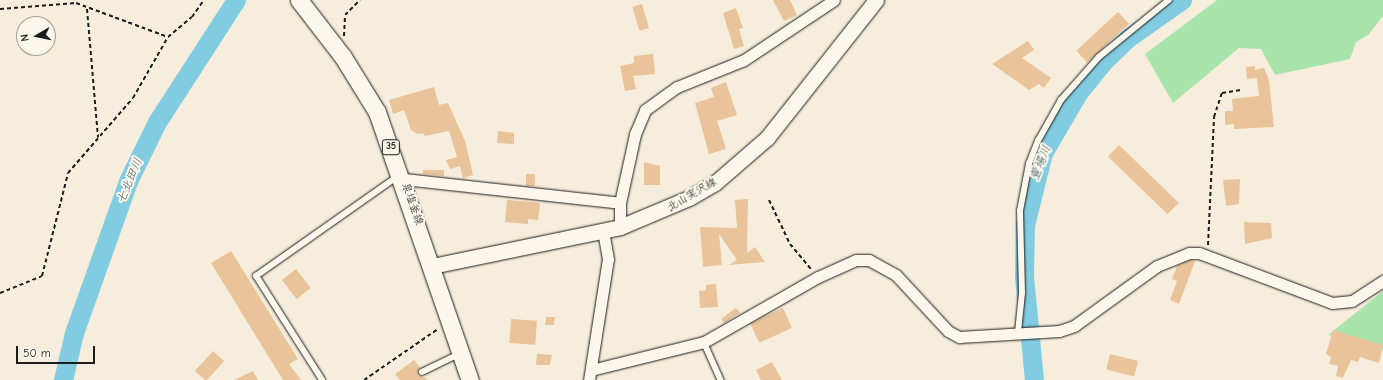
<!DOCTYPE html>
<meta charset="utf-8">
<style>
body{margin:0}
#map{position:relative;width:1383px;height:380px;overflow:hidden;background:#f7eddc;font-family:"Comic Neue","Klee One",sans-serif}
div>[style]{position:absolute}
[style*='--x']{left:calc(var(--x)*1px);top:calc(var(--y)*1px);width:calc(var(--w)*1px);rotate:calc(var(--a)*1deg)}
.green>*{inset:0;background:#a9e5aa}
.river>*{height:19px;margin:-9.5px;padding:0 9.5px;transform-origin:9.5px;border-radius:9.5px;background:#82cce2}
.building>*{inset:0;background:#e9c39a;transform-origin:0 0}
.path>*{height:2px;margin-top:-1px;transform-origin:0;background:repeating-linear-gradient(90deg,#1c1c1c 0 4px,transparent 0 7px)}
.roads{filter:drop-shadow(0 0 1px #1c1c1c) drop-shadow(0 0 1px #1c1c1c)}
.lane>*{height:5.5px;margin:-2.75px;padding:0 2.75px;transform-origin:2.75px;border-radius:2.75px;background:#fbf7ec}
.street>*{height:11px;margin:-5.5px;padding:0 5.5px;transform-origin:5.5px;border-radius:5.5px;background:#fbf7ec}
.secondary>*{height:15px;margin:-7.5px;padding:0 7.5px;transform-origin:7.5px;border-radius:7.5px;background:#fbf7ec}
.primary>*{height:17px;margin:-8.5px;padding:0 8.5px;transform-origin:8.5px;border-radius:8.5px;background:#fbf7ec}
span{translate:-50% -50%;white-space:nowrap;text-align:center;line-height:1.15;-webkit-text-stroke:4px #fbf7ec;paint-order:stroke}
.shield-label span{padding:1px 3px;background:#fbf7ec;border:1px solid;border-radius:3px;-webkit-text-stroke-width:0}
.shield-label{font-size:10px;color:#1c1c1c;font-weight:700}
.street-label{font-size:11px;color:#1c1c1c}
.water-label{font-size:12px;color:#405a61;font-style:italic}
.north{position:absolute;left:16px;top:16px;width:40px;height:40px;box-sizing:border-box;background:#fbf7ec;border:1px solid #a29f99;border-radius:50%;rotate:261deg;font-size:11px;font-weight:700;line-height:16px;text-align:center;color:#1c1c1c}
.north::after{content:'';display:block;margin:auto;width:14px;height:18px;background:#1c1c1c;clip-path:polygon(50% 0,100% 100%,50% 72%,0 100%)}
.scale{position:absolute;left:16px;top:346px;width:79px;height:18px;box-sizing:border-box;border:2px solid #1c1c1c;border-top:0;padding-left:5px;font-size:12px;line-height:14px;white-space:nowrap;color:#1c1c1c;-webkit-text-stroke:3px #fbf7ec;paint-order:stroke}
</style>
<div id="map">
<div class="green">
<div style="clip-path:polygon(1217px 0,1383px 0,1383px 16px,1369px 34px,1356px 42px,1350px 59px,1275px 75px,1261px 49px,1239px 48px,1173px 103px,1145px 54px)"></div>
<div style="clip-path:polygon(1383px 291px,1383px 350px,1328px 335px)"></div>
</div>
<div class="river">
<div style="--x:63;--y:380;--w:48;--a:-76.8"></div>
<div style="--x:74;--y:333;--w:161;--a:-70.4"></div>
<div style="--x:128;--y:181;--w:66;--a:-63.8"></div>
<div style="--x:157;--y:122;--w:145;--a:-57.1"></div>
<div style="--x:1034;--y:380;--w:104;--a:-95.5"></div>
<div style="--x:1024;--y:276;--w:51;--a:-88.9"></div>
<div style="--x:1025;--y:225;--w:74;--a:-76"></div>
<div style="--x:1043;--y:153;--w:69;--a:-59.7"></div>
<div style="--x:1078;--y:93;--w:38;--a:-51"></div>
<div style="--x:1102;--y:63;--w:36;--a:-44"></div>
<div style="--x:1128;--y:38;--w:66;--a:-35.1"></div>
</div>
<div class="building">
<div style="clip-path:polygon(773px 0,790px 0,797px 15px,784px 21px)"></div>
<div style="left:642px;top:4px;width:25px;height:10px;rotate:74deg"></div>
<div style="clip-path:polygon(736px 8px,743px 28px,739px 29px,744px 46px,734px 49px,723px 13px)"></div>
<div style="left:1118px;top:12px;width:16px;height:57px;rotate:47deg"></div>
<div style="clip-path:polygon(1028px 41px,1034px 50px,1022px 58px,1051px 78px,1044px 88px,1039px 84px,1029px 90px,992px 64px)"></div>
<div style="clip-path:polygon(653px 54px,655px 74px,633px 76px,636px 89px,625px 91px,620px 66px,634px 63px,634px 56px)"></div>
<div style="clip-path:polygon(1255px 66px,1255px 70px,1264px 68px,1269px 80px,1274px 127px,1234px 129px,1234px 124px,1225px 125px,1225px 111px,1233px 111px,1232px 99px,1259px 96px,1257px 78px,1247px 79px,1246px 67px)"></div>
<div style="clip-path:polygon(726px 82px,737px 115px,717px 121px,726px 149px,709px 154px,695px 103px,714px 97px,711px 88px)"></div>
<div style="clip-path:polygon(434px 87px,439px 105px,448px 103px,465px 141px,473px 175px,463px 178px,460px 166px,450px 169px,446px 160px,457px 157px,449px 131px,425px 136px,423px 133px,417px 134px,411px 130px,404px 110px,393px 114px,389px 100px)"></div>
<div style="clip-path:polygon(498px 131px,514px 133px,514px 144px,497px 143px)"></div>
<div style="left:1119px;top:145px;width:83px;height:16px;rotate:44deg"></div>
<div style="clip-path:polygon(644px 162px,660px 166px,660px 185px,644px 185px)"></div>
<div style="clip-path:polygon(423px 170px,444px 170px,444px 176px,423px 174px)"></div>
<div style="left:526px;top:174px;width:9px;height:12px"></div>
<div style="clip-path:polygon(1240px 179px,1239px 204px,1226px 206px,1223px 180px)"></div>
<div style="clip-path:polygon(748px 199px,747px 253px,755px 247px,765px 262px,729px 265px,737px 260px,719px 234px,722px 265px,703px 267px,700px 227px,737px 228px,735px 200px)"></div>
<div style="clip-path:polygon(507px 200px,540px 203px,538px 220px,528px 219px,528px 224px,505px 222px)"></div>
<div style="clip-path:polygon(1244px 222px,1271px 223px,1272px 238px,1245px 244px)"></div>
<div style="clip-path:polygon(231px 251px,298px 359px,289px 364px,301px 380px,283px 380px,211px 263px)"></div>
<div style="clip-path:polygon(1190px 260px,1195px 261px,1179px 304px,1170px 300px,1177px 281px,1172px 279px,1177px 266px)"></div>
<div style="left:296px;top:269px;width:24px;height:18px;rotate:52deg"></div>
<div style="clip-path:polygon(716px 284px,718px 307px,700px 308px,699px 291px,706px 290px,706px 285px)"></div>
<div style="clip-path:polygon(736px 308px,740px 313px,724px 323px,721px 319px)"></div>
<div style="left:783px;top:308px;width:22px;height:36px;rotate:66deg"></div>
<div style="clip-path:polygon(546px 317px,555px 317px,554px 325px,545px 325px)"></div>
<div style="left:511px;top:319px;width:26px;height:24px;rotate:4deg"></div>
<div style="clip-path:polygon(1333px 330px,1383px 345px,1379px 363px,1360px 357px,1358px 362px,1351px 360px,1343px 378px,1336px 376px,1338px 366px,1329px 364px,1331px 357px,1326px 354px)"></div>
<div style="left:213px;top:351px;width:15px;height:27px;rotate:42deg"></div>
<div style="clip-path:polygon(537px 354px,552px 355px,550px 365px,536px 365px)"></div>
<div style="left:1110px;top:354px;width:29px;height:16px;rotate:14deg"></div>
<div style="clip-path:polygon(414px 360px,420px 368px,418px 374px,428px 380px,400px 380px,395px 374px)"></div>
<div style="clip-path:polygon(772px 362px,782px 380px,761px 380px,756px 370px)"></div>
<div style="clip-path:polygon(253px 371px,258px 380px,234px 380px)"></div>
</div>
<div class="path">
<div style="--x:0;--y:9;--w:76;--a:-4.5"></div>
<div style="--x:76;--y:3;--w:98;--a:20.3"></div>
<div style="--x:87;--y:9;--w:129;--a:85.1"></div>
<div style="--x:344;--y:36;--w:21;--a:-87"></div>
<div style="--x:345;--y:15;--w:21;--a:-45"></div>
<div style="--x:769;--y:200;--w:49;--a:64.5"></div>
<div style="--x:790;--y:244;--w:34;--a:50"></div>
<div style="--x:1208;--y:245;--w:128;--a:-87.3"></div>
<div style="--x:1214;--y:117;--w:25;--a:-72"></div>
<div style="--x:1222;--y:93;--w:19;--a:-9"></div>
<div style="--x:0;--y:293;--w:45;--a:-22"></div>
<div style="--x:42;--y:276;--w:106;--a:-75.8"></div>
<div style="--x:68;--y:173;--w:99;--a:-49.1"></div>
<div style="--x:133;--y:98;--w:70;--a:-60.2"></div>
<div style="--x:168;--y:37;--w:31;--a:-40"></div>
<div style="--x:192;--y:17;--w:21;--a:-55"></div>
<div style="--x:364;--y:380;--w:90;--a:-34.6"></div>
</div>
<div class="roads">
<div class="lane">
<div style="--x:1018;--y:333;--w:40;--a:-84.3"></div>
<div style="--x:1022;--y:293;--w:82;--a:-91.4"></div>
<div style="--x:1020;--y:211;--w:48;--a:-79.2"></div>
<div style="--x:1029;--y:164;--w:25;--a:-69"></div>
<div style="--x:1038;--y:141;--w:47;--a:-60.7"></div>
<div style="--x:1061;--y:100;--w:57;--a:-48.5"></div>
<div style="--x:1099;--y:57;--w:90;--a:-39.2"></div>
<div style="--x:704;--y:342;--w:42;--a:65.9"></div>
<div style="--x:422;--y:372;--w:41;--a:-25.9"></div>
<div style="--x:322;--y:380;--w:123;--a:-122.4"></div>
<div style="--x:256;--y:276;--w:172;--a:-35.1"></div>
</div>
<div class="street">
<div style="--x:404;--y:179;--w:217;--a:6.3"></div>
<div style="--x:620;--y:227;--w:24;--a:-90"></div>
<div style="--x:620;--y:203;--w:71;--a:-77.7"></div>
<div style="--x:635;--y:134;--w:26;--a:-67"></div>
<div style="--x:645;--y:110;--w:39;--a:-36"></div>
<div style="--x:677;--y:87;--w:72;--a:-21.9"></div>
<div style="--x:744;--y:60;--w:108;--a:-33.7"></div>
<div style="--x:591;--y:370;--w:116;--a:-13.9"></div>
<div style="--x:704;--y:342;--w:131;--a:-29.7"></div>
<div style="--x:818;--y:277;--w:42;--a:-24.1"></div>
<div style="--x:856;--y:260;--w:13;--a:0"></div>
<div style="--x:869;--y:260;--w:31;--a:29"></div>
<div style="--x:896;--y:275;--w:76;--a:47.1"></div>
<div style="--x:948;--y:331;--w:13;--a:29"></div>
<div style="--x:959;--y:337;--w:100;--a:-3.4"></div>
<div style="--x:1059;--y:331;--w:16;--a:-18"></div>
<div style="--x:1074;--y:326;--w:102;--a:-35.9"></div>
<div style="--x:1157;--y:266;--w:35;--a:-22"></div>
<div style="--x:1189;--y:253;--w:10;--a:0"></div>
<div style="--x:1199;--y:253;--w:142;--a:20.6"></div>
<div style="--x:1332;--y:303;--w:20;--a:-6"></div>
<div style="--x:1352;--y:301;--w:37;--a:-33"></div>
<div style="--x:589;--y:380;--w:122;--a:-81.1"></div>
<div style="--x:608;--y:259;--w:29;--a:-100"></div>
</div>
<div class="secondary">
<div style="--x:432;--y:266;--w:192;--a:-11.7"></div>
<div style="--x:620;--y:227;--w:75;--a:-22.8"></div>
<div style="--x:689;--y:198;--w:30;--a:-30"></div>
<div style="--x:715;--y:183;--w:69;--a:-40.9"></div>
<div style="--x:767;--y:138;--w:176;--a:-51.7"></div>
</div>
<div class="primary">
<div style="--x:299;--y:0;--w:72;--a:52.3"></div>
<div style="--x:343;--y:57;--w:65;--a:58.3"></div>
<div style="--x:377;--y:112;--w:284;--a:70.9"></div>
</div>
</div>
<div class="shield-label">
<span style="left:391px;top:147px">35</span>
</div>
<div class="street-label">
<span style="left:692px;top:195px;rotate:-30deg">北山実沢線</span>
<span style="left:412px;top:204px;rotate:71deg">泉塩釜線</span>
</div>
<div class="water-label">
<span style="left:1041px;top:163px;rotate:-68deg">萱場川</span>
<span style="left:130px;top:181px;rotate:-67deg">七北田川</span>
</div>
<div class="north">N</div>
<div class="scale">50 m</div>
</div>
